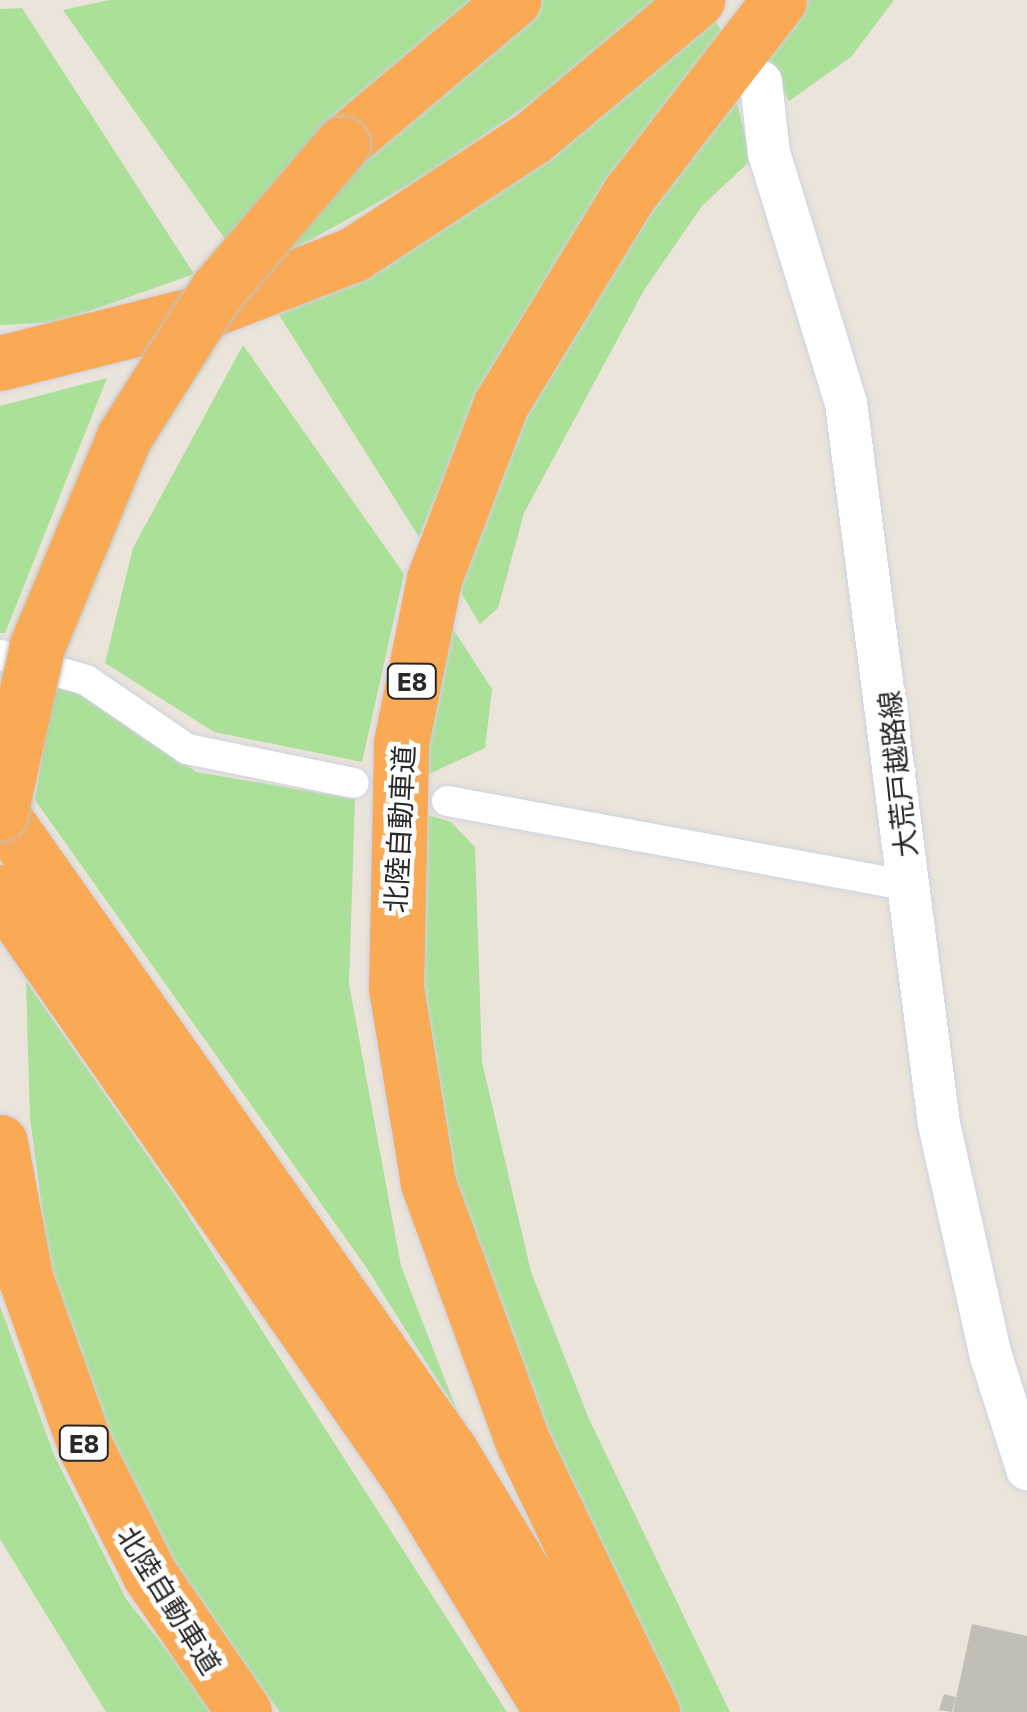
<!DOCTYPE html>
<meta charset="utf-8">
<style>
body{margin:0}
#map{position:relative;width:1027px;height:1712px;overflow:hidden;background:#eae4da;font-family:Commissioner,"Noto Sans JP",sans-serif}
div>[style]{position:absolute}
[style*='--x']{left:calc(var(--x)*1px);top:calc(var(--y)*1px);width:calc(var(--w)*1px);rotate:calc(var(--a)*1deg)}
.green>*{inset:0;background:#aae097}
.building>*{inset:0;background:#c2beb6}
.roads{filter:drop-shadow(0 0 2px #cfd1e1) drop-shadow(0 0 2px #cfd1e1)}
.street>*{height:30px;margin:-15px;padding:0 15px;transform-origin:15px;border-radius:15px;background:#fff}
.secondary>*{height:42px;margin:-21px;padding:0 21px;transform-origin:21px;border-radius:21px;background:#fff}
.highway>*{height:55px;margin:-27.5px;padding:0 27.5px;transform-origin:27.5px;border-radius:27.5px;background:#faa955}
.bridges{filter:drop-shadow(0 0 2px #c3c3c3) drop-shadow(0 0 2px #c3c3c3)}
.highway-bridge>*{height:55px;margin:-27.5px;padding:0 27.5px;transform-origin:27.5px;border-radius:27.5px;background:#faa955}
span{translate:-50% -50%;white-space:nowrap;text-align:center;line-height:1.15;-webkit-text-stroke:9px #fff;paint-order:stroke}
.shield-label span{padding:2px 8px;background:#fff;border:2px solid;border-radius:8px;-webkit-text-stroke-width:0}
.shield-label{font-size:25px;color:#282828;font-weight:700}
.street-label{font-size:28px;color:#282828}
</style>
<div id="map">
<div class="green">
<div style="clip-path:polygon(109px 0,479px 0,295px 157px,225px 239px,63px 10px)"></div>
<div style="clip-path:polygon(544px 0,656px 0,554px 87px,420px 179px,276px 259px,394px 127px)"></div>
<div style="clip-path:polygon(809px 0,894px 0,851px 57px,789px 101px,763px 58px)"></div>
<div style="clip-path:polygon(22px 8px,194px 274px,58px 322px,0 325px,0 9px)"></div>
<div style="clip-path:polygon(713px 16px,726px 39px,473px 407px,419px 537px,279px 315px,389px 258px,562px 149px)"></div>
<div style="clip-path:polygon(735px 95px,751px 160px,702px 206px,644px 290px,524px 513px,498px 608px,480px 624px,455px 583px,512px 428px,614px 250px)"></div>
<div style="clip-path:polygon(243px 345px,404px 574px,362px 762px,214px 732px,105px 663px,133px 548px)"></div>
<div style="clip-path:polygon(107px 378px,5px 633px,0 633px,0 406px)"></div>
<div style="clip-path:polygon(451px 626px,492px 689px,485px 748px,418px 779px)"></div>
<div style="clip-path:polygon(55px 685px,99px 702px,196px 772px,355px 799px,349px 984px,401px 1266px,457px 1411px,366px 1267px,35px 800px)"></div>
<div style="clip-path:polygon(418px 812px,451px 822px,475px 847px,482px 1062px,531px 1272px,589px 1419px,730px 1712px,668px 1712px,573px 1521px,424px 1089px)"></div>
<div style="clip-path:polygon(26px 981px,175px 1195px,507px 1712px,280px 1712px,176px 1579px,76px 1355px,48px 1256px,30px 1117px)"></div>
<div style="clip-path:polygon(0 1306px,54px 1455px,126px 1599px,216px 1712px,106px 1712px,0 1539px)"></div>
</div>
<div class="building">
<div style="clip-path:polygon(972px 1624px,1027px 1636px,1027px 1712px,953px 1712px)"></div>
<div style="clip-path:polygon(944px 1694px,956px 1697px,952px 1712px,939px 1710px)"></div>
</div>
<div class="roads">
<div class="street">
<div style="--x:0;--y:655;--w:90;--a:16.2"></div>
<div style="--x:86;--y:680;--w:122;--a:34.3"></div>
<div style="--x:187;--y:749;--w:170;--a:11.5"></div>
<div style="--x:447;--y:801;--w:471;--a:10.4"></div>
</div>
<div class="secondary">
<div style="--x:761;--y:82;--w:71;--a:83.6"></div>
<div style="--x:769;--y:153;--w:262;--a:72.9"></div>
<div style="--x:846;--y:403;--w:727;--a:82.65"></div>
<div style="--x:939;--y:1124;--w:238;--a:77.4"></div>
<div style="--x:991;--y:1356;--w:119;--a:72.3"></div>
</div>
<div class="highway">
<div style="--x:342;--y:144;--w:224;--a:-40.1"></div>
<div style="--x:0;--y:363;--w:213;--a:-14.1"></div>
<div style="--x:207;--y:311;--w:158;--a:-21.2"></div>
<div style="--x:354;--y:254;--w:214;--a:-33.2"></div>
<div style="--x:533;--y:137;--w:214;--a:-39.9"></div>
<div style="--x:0;--y:812;--w:783;--a:54.83"></div>
<div style="--x:451;--y:1452;--w:304;--a:58.9"></div>
<div style="--x:0;--y:892;--w:715;--a:55.09"></div>
<div style="--x:409;--y:1478;--w:274;--a:58.6"></div>
<div style="--x:0;--y:1142;--w:137;--a:79.5"></div>
<div style="--x:25;--y:1277;--w:182;--a:70.4"></div>
<div style="--x:86;--y:1448;--w:142;--a:63.3"></div>
<div style="--x:150;--y:1575;--w:166;--a:55.5"></div>
<div style="--x:652;--y:1712;--w:298;--a:-115.6"></div>
<div style="--x:523;--y:1443;--w:277;--a:-110.1"></div>
<div style="--x:428;--y:1183;--w:198;--a:-99.3"></div>
<div style="--x:396;--y:988;--w:245;--a:-88.8"></div>
<div style="--x:401;--y:743;--w:167;--a:-78.6"></div>
<div style="--x:434;--y:579;--w:187;--a:-69.1"></div>
<div style="--x:501;--y:404;--w:247;--a:-58.6"></div>
<div style="--x:630;--y:193;--w:244;--a:-52.3"></div>
</div>
</div>
<div class="bridges">
<div class="highway-bridge">
<div style="--x:0;--y:813;--w:171;--a:-77.5"></div>
<div style="--x:37;--y:646;--w:226;--a:-67.4"></div>
<div style="--x:124;--y:437;--w:174;--a:-57.7"></div>
<div style="--x:217;--y:290;--w:192;--a:-49.4"></div>
</div>
</div>
<div class="shield-label">
<span style="left:412px;top:681px">E8</span>
<span style="left:84px;top:1443px">E8</span>
</div>
<div class="street-label">
<span style="left:897px;top:774px;rotate:-96deg">大荒戸越路線</span>
<span style="left:399px;top:829px;rotate:-87deg">北陸自動車道</span>
<span style="left:170px;top:1600px;rotate:58deg">北陸自動車道</span>
</div>
</div>
